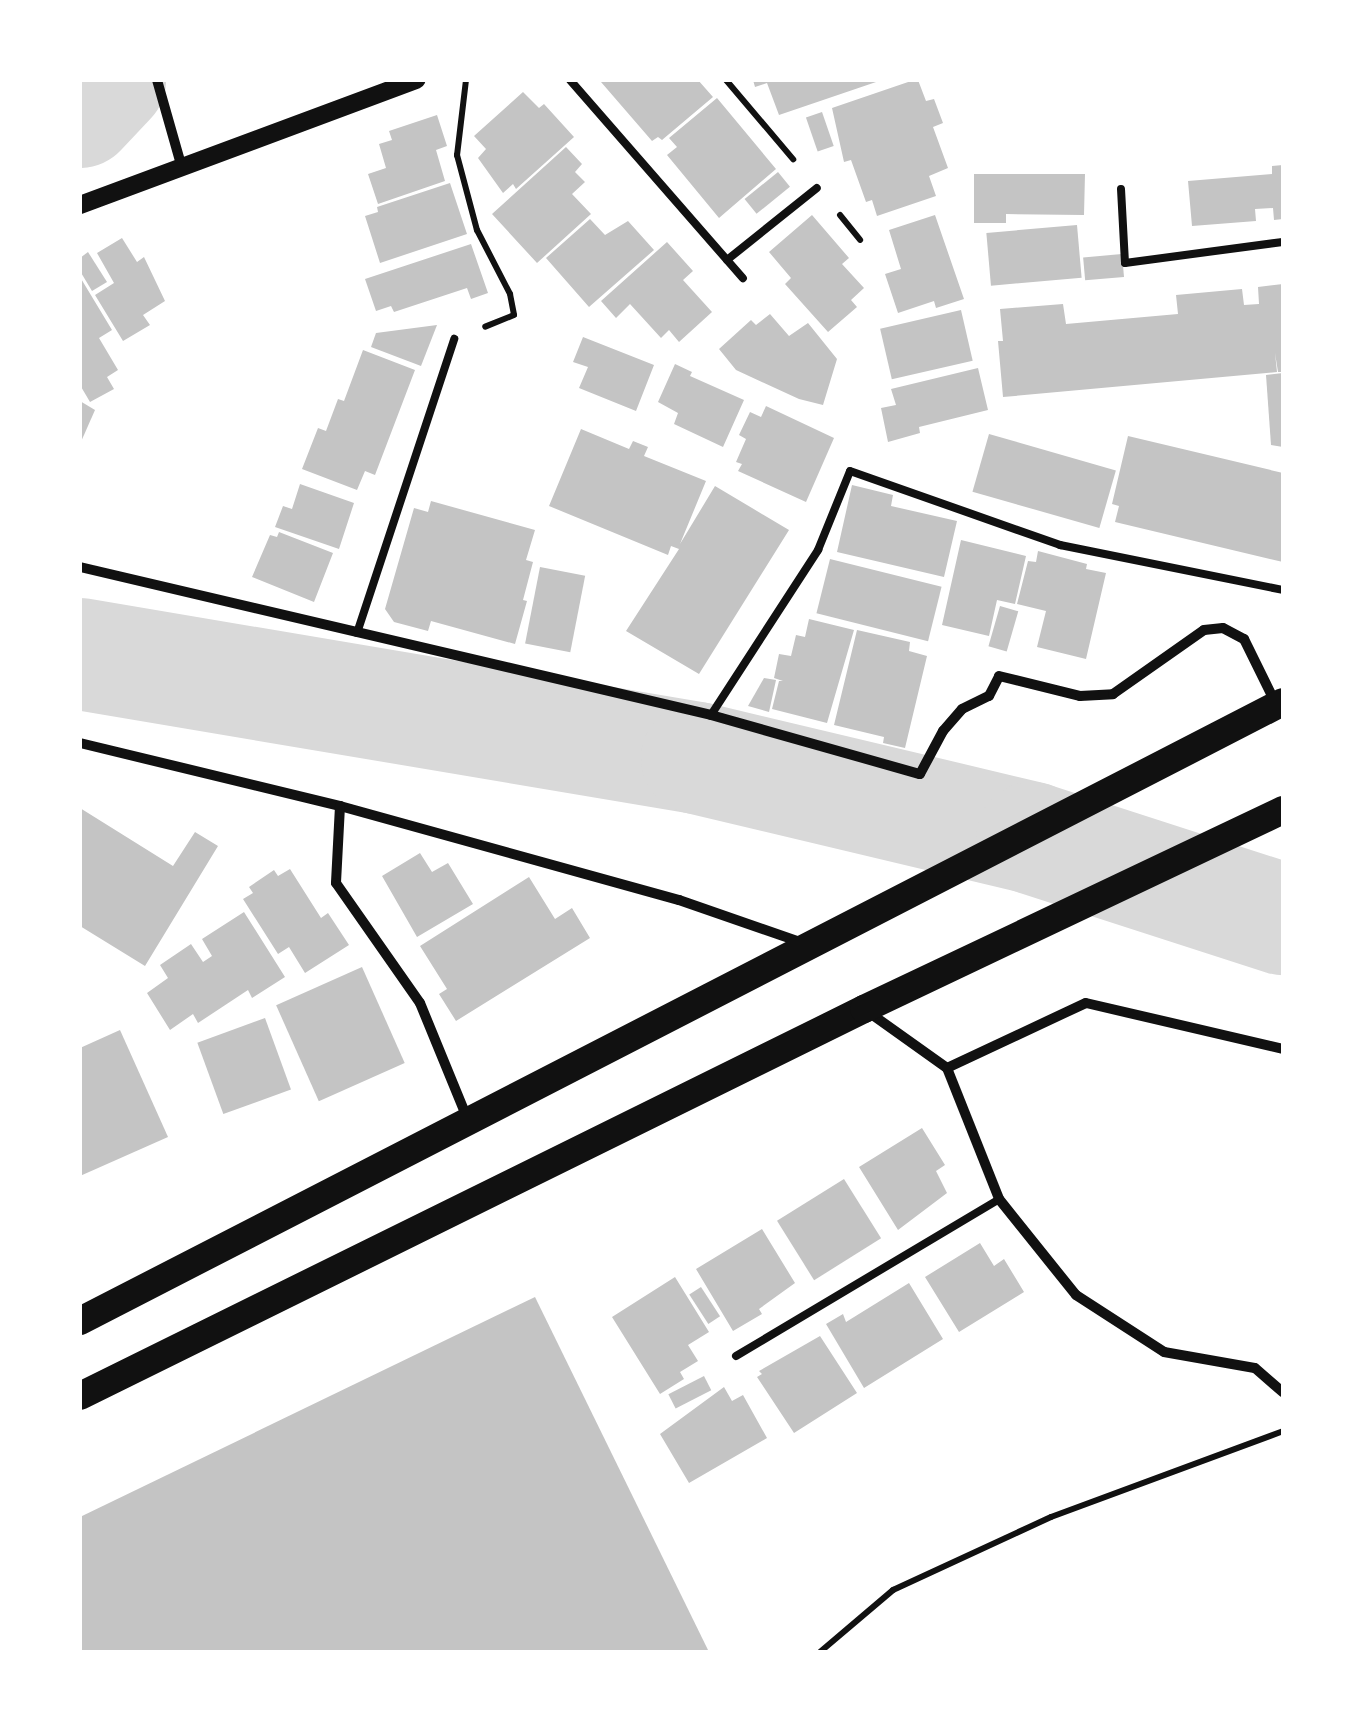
<!DOCTYPE html>
<style>
body{margin:0}
#map{position:relative;width:1363px;height:1732px;overflow:hidden;background:#fff;font-family:"Public Sans",sans-serif}
div>[style]{position:absolute}
[style*='--x']{left:calc(var(--x)*1px);top:calc(var(--y)*1px);width:calc(var(--w)*1px);rotate:calc(var(--a)*1deg)}
.river>*{height:112px;margin:-56px;padding:0 56px;transform-origin:56px;border-radius:56px;background:#d9d9d9}
.building>*{inset:0;background:#c4c4c4;transform-origin:0 0}
.path>*{height:6px;margin:-3px;padding:0 3px;transform-origin:3px;border-radius:3px;background:#111}
.service>*{height:8px;margin:-4px;padding:0 4px;transform-origin:4px;border-radius:4px;background:#111}
.minor>*{height:10px;margin:-5px;padding:0 5px;transform-origin:5px;border-radius:5px;background:#111}
.tertiary>*{height:18px;margin:-9px;padding:0 9px;transform-origin:9px;border-radius:9px;background:#111}
.trunk>*{height:28px;margin:-14px;padding:0 14px;transform-origin:14px;border-radius:14px;background:#111}
span{translate:-50% -50%;white-space:nowrap;text-align:center;line-height:1.15;-webkit-text-stroke:10px #fff;paint-order:stroke}
.frame{position:absolute;inset:0;border:82px solid #fff;pointer-events:none}
</style>
<div id="map">
<div class="river">
<div style="--x:80;--y:112;--w:44;--a:-46.8"></div>
<div style="--x:80;--y:654;--w:626;--a:9.57"></div>
<div style="--x:697;--y:758;--w:344;--a:13.4"></div>
<div style="--x:1032;--y:838;--w:264;--a:17.9"></div>
</div>
<div class="building">
<div style="clip-path:polygon(603px 80px,698px 80px,713px 97px,662px 140px,658px 137px,652px 141px,601px 82px)"></div>
<div style="clip-path:polygon(753px 80px,879px 80px,879px 81px,779px 115px,767px 83px,755px 87px)"></div>
<div style="clip-path:polygon(914px 80px,918px 80px,926px 101px,934px 99px,943px 123px,933px 127px,948px 168px,929px 176px,936px 196px,877px 216px,872px 200px,866px 202px,851px 160px,844px 162px,832px 108px)"></div>
<div style="clip-path:polygon(523px 92px,539px 108px,544px 104px,574px 137px,516px 189px,513px 184px,503px 193px,478px 158px,486px 149px,474px 136px)"></div>
<div style="clip-path:polygon(717px 98px,776px 169px,719px 218px,667px 155px,677px 147px,669px 138px)"></div>
<div style="left:822px;top:112px;width:36px;height:17px;rotate:71deg"></div>
<div style="clip-path:polygon(437px 115px,447px 146px,436px 150px,445px 181px,378px 204px,368px 174px,386px 168px,379px 144px,392px 140px,389px 131px)"></div>
<div style="clip-path:polygon(566px 147px,582px 164px,575px 172px,585px 182px,572px 194px,591px 214px,537px 263px,492px 214px)"></div>
<div style="clip-path:polygon(1283px 165px,1283px 219px,1274px 220px,1273px 208px,1255px 209px,1256px 221px,1192px 226px,1188px 181px,1272px 174px,1272px 166px)"></div>
<div style="left:778px;top:172px;width:19px;height:43px;rotate:51deg"></div>
<div style="clip-path:polygon(974px 174px,1085px 174px,1084px 215px,1006px 214px,1006px 223px,974px 223px)"></div>
<div style="clip-path:polygon(450px 183px,467px 234px,380px 263px,365px 216px,378px 212px,377px 207px)"></div>
<div style="clip-path:polygon(812px 215px,849px 258px,842px 264px,864px 288px,851px 300px,857px 307px,828px 332px,785px 284px,791px 278px,769px 252px)"></div>
<div style="clip-path:polygon(935px 215px,964px 299px,936px 308px,934px 301px,898px 313px,885px 274px,901px 269px,889px 230px)"></div>
<div style="clip-path:polygon(590px 219px,605px 235px,628px 221px,654px 250px,589px 307px,546px 258px)"></div>
<div style="left:1077px;top:225px;width:53px;height:91px;rotate:85deg"></div>
<div style="clip-path:polygon(122px 238px,137px 262px,144px 257px,165px 301px,143px 315px,150px 325px,123px 341px,95px 295px,114px 283px,97px 253px)"></div>
<div style="clip-path:polygon(667px 242px,693px 271px,683px 280px,712px 312px,679px 342px,669px 330px,661px 338px,630px 304px,616px 318px,601px 301px)"></div>
<div style="clip-path:polygon(471px 244px,488px 293px,471px 299px,467px 288px,394px 312px,391px 306px,376px 311px,365px 279px)"></div>
<div style="clip-path:polygon(88px 252px,107px 282px,92px 291px,80px 271px,80px 258px)"></div>
<div style="left:1122px;top:254px;width:23px;height:39px;rotate:85deg"></div>
<div style="clip-path:polygon(80px 277px,112px 330px,99px 338px,118px 370px,107px 377px,114px 389px,90px 402px,80px 385px)"></div>
<div style="clip-path:polygon(1283px 284px,1283px 372px,1278px 372px,1275px 353px,1277px 372px,1003px 397px,998px 341px,1003px 341px,1000px 309px,1063px 304px,1066px 324px,1178px 314px,1176px 295px,1242px 289px,1244px 305px,1259px 304px,1258px 287px)"></div>
<div style="left:961px;top:310px;width:52px;height:83px;rotate:77deg"></div>
<div style="clip-path:polygon(770px 314px,789px 336px,808px 323px,837px 359px,823px 405px,799px 399px,736px 370px,719px 349px,751px 320px,756px 325px)"></div>
<div style="clip-path:polygon(437px 325px,421px 366px,371px 347px,376px 333px)"></div>
<div style="clip-path:polygon(583px 337px,654px 365px,636px 411px,579px 388px,588px 367px,573px 362px)"></div>
<div style="clip-path:polygon(363px 350px,415px 370px,375px 475px,365px 471px,357px 490px,302px 469px,318px 428px,326px 431px,338px 399px,344px 401px)"></div>
<div style="clip-path:polygon(675px 364px,692px 372px,690px 376px,744px 400px,723px 447px,674px 424px,678px 413px,658px 402px)"></div>
<div style="clip-path:polygon(978px 368px,988px 410px,919px 427px,920px 433px,888px 442px,881px 408px,896px 405px,891px 389px)"></div>
<div style="clip-path:polygon(1283px 373px,1283px 447px,1271px 445px,1266px 375px)"></div>
<div style="clip-path:polygon(80px 401px,95px 410px,80px 444px)"></div>
<div style="clip-path:polygon(766px 406px,834px 438px,806px 502px,738px 471px,742px 464px,736px 462px,746px 439px,739px 435px,750px 412px,761px 417px)"></div>
<div style="clip-path:polygon(581px 429px,629px 449px,633px 441px,648px 447px,644px 456px,706px 481px,680px 544px,715px 486px,789px 530px,699px 674px,626px 631px,679px 549px,671px 546px,668px 555px,549px 506px)"></div>
<div style="left:989px;top:434px;width:132px;height:60px;rotate:16deg"></div>
<div style="clip-path:polygon(1128px 436px,1283px 473px,1283px 562px,1115px 522px,1119px 506px,1112px 504px)"></div>
<div style="clip-path:polygon(300px 484px,354px 503px,339px 549px,275px 527px,283px 506px,292px 509px)"></div>
<div style="clip-path:polygon(852px 485px,893px 495px,891px 506px,957px 521px,944px 577px,837px 552px)"></div>
<div style="clip-path:polygon(431px 501px,535px 530px,526px 560px,533px 562px,523px 600px,527px 601px,515px 644px,431px 621px,428px 631px,394px 622px,385px 609px,414px 508px,428px 512px)"></div>
<div style="clip-path:polygon(279px 532px,333px 553px,314px 602px,252px 577px,270px 535px,277px 537px)"></div>
<div style="clip-path:polygon(961px 540px,1026px 556px,1015px 604px,997px 600px,989px 636px,942px 625px)"></div>
<div style="clip-path:polygon(1038px 551px,1087px 564px,1086px 569px,1106px 573px,1086px 659px,1037px 647px,1046px 611px,1017px 604px,1028px 561px,1036px 562px)"></div>
<div style="left:830px;top:559px;width:115px;height:56px;rotate:14deg"></div>
<div style="left:540px;top:567px;width:46px;height:78px;rotate:11deg"></div>
<div style="left:1000px;top:606px;width:19px;height:42px;rotate:16deg"></div>
<div style="clip-path:polygon(809px 619px,854px 630px,827px 723px,772px 709px,779px 681px,783px 681px,774px 678px,779px 654px,791px 656px,796px 635px,805px 637px)"></div>
<div style="clip-path:polygon(857px 630px,910px 642px,909px 651px,927px 656px,905px 748px,883px 743px,884px 737px,834px 725px)"></div>
<div style="clip-path:polygon(764px 678px,776px 680px,769px 712px,748px 706px)"></div>
<div style="clip-path:polygon(80px 808px,173px 866px,195px 832px,218px 846px,145px 966px,80px 926px)"></div>
<div style="clip-path:polygon(420px 853px,432px 872px,448px 863px,473px 904px,417px 937px,382px 876px)"></div>
<div style="clip-path:polygon(290px 869px,321px 918px,328px 913px,349px 945px,305px 973px,289px 947px,278px 954px,243px 899px,253px 893px,249px 887px,274px 870px,278px 876px)"></div>
<div style="clip-path:polygon(529px 877px,555px 919px,572px 908px,590px 938px,456px 1021px,439px 994px,447px 989px,420px 946px)"></div>
<div style="clip-path:polygon(244px 912px,285px 977px,252px 998px,248px 990px,198px 1023px,193px 1014px,170px 1030px,147px 993px,168px 978px,160px 965px,191px 944px,203px 962px,212px 956px,202px 939px)"></div>
<div style="left:362px;top:967px;width:105px;height:94px;rotate:66deg"></div>
<div style="left:265px;top:1018px;width:76px;height:72px;rotate:70deg"></div>
<div style="clip-path:polygon(120px 1030px,168px 1137px,80px 1176px,80px 1048px)"></div>
<div style="clip-path:polygon(922px 1128px,945px 1165px,936px 1171px,947px 1193px,898px 1230px,859px 1167px)"></div>
<div style="left:844px;top:1179px;width:70px;height:79px;rotate:58deg"></div>
<div style="clip-path:polygon(762px 1229px,795px 1283px,759px 1309px,762px 1314px,733px 1331px,696px 1269px)"></div>
<div style="clip-path:polygon(980px 1243px,994px 1266px,1004px 1259px,1024px 1292px,959px 1332px,925px 1277px)"></div>
<div style="clip-path:polygon(675px 1277px,709px 1332px,688px 1345px,698px 1361px,680px 1372px,684px 1379px,660px 1394px,612px 1317px)"></div>
<div style="clip-path:polygon(909px 1283px,943px 1339px,864px 1388px,826px 1324px,843px 1314px,846px 1322px)"></div>
<div style="left:701px;top:1287px;width:35px;height:14px;rotate:57deg"></div>
<div style="clip-path:polygon(535px 1297px,709px 1652px,80px 1652px,80px 1517px)"></div>
<div style="clip-path:polygon(820px 1336px,857px 1393px,794px 1433px,757px 1377px,762px 1374px,759px 1371px)"></div>
<div style="left:704px;top:1376px;width:16px;height:40px;rotate:63deg"></div>
<div style="clip-path:polygon(724px 1387px,732px 1401px,743px 1395px,767px 1438px,689px 1483px,660px 1434px)"></div>
</div>
<div class="path">
<div style="--x:466;--y:80;--w:76;--a:96.8"></div>
<div style="--x:457;--y:155;--w:78;--a:75.1"></div>
<div style="--x:477;--y:230;--w:72;--a:62.7"></div>
<div style="--x:510;--y:294;--w:21;--a:79"></div>
<div style="--x:514;--y:315;--w:31;--a:158"></div>
<div style="--x:726;--y:80;--w:104;--a:49.7"></div>
<div style="--x:840;--y:215;--w:32;--a:51"></div>
<div style="--x:820;--y:1652;--w:96;--a:-40.3"></div>
<div style="--x:893;--y:1590;--w:174;--a:-24.8"></div>
<div style="--x:1051;--y:1517;--w:247;--a:-20.3"></div>
</div>
<div class="service">
<div style="--x:570;--y:80;--w:263;--a:48.9"></div>
<div style="--x:1121;--y:189;--w:74;--a:86.9"></div>
<div style="--x:1125;--y:263;--w:159;--a:-7.6"></div>
<div style="--x:727;--y:260;--w:115;--a:-38.7"></div>
<div style="--x:357;--y:633;--w:310;--a:-71.7"></div>
<div style="--x:711;--y:715;--w:197;--a:-57"></div>
<div style="--x:818;--y:550;--w:85;--a:-67.9"></div>
<div style="--x:850;--y:471;--w:223;--a:19.4"></div>
<div style="--x:1060;--y:545;--w:227;--a:11.4"></div>
<div style="--x:736;--y:1356;--w:306;--a:-30.8"></div>
</div>
<div class="minor">
<div style="--x:157;--y:80;--w:91;--a:74.1"></div>
<div style="--x:80;--y:567;--w:648;--a:13.2"></div>
<div style="--x:711;--y:715;--w:217;--a:15.8"></div>
<div style="--x:920;--y:774;--w:49;--a:-61.9"></div>
<div style="--x:943;--y:731;--w:29;--a:-49"></div>
<div style="--x:962;--y:709;--w:30;--a:-26"></div>
<div style="--x:989;--y:696;--w:22;--a:-63"></div>
<div style="--x:999;--y:676;--w:83;--a:13.9"></div>
<div style="--x:1080;--y:696;--w:33;--a:-3"></div>
<div style="--x:1113;--y:694;--w:111;--a:-35.1"></div>
<div style="--x:1204;--y:630;--w:19;--a:-6"></div>
<div style="--x:1223;--y:628;--w:24;--a:28"></div>
<div style="--x:1244;--y:639;--w:72;--a:63.8"></div>
<div style="--x:80;--y:743;--w:268;--a:13.6"></div>
<div style="--x:340;--y:806;--w:352;--a:15.5"></div>
<div style="--x:679;--y:900;--w:131;--a:19.1"></div>
<div style="--x:340;--y:806;--w:77;--a:93"></div>
<div style="--x:336;--y:883;--w:146;--a:55"></div>
<div style="--x:420;--y:1003;--w:126;--a:67.7"></div>
<div style="--x:867;--y:1011;--w:98;--a:35.5"></div>
<div style="--x:947;--y:1068;--w:153;--a:-25.1"></div>
<div style="--x:1086;--y:1003;--w:202;--a:13.1"></div>
<div style="--x:947;--y:1068;--w:141;--a:68.3"></div>
<div style="--x:999;--y:1199;--w:123;--a:51.3"></div>
<div style="--x:1076;--y:1295;--w:105;--a:32.9"></div>
<div style="--x:1164;--y:1352;--w:92;--a:10"></div>
<div style="--x:1255;--y:1368;--w:37;--a:41"></div>
</div>
<div class="tertiary">
<div style="--x:80;--y:205;--w:359;--a:-20.4"></div>
</div>
<div class="trunk">
<div style="--x:80;--y:1321;--w:1353;--a:-27.23"></div>
<div style="--x:80;--y:1396;--w:874;--a:-26.27"></div>
<div style="--x:864;--y:1009;--w:464;--a:-25.4"></div>
</div>
<div class="frame"></div>
</div>
